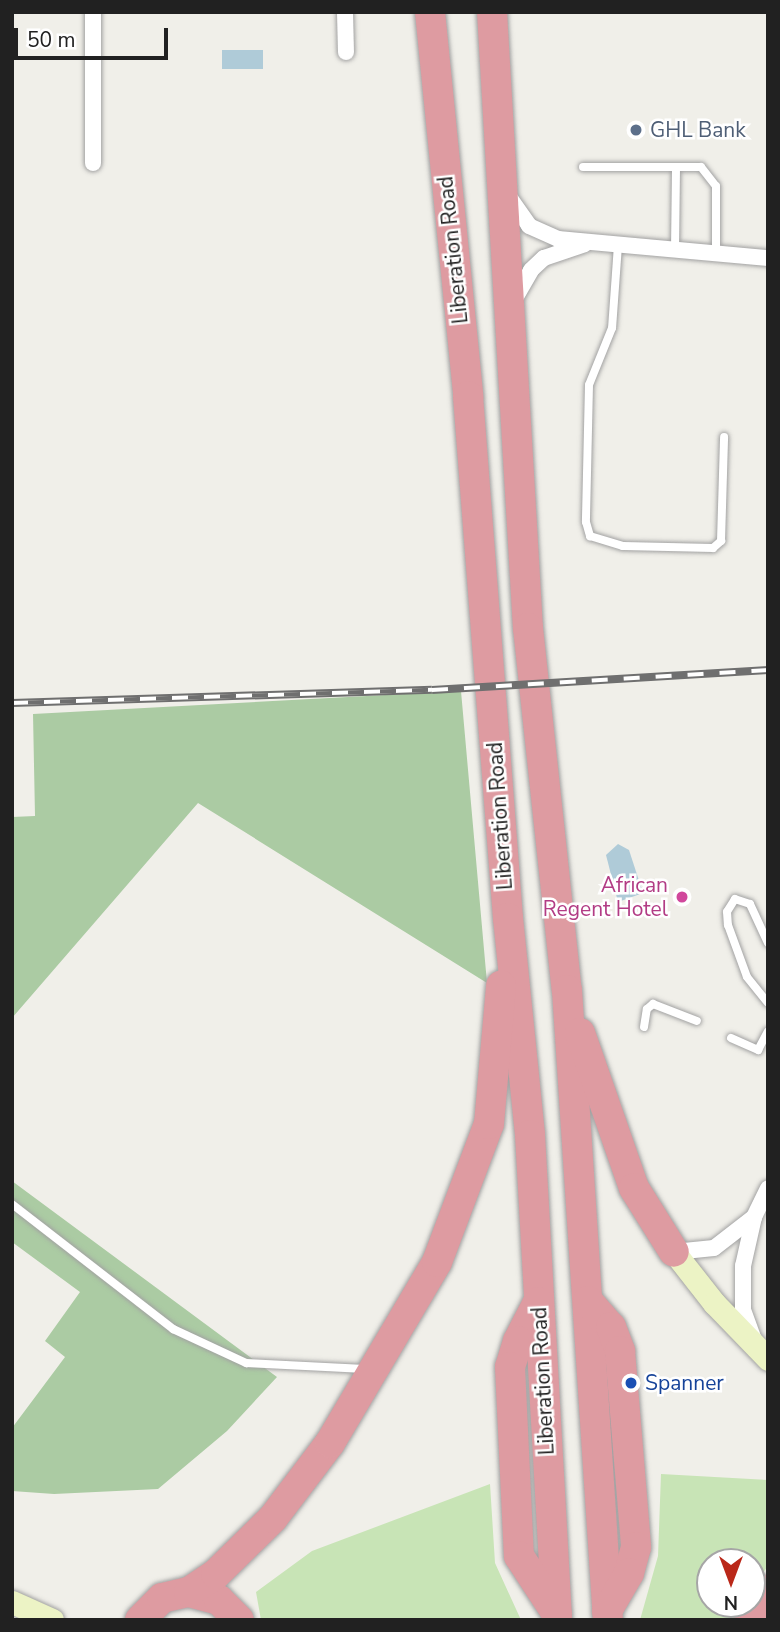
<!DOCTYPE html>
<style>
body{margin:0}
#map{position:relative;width:780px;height:1632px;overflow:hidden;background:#f0efe9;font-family:"Nunito Sans",sans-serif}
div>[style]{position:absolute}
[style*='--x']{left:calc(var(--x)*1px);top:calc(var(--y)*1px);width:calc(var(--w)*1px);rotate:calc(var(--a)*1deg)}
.grass>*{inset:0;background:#c8e4b6}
.forest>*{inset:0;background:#abcba3}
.water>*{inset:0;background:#afcbd8;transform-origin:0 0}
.roads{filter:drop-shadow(0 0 2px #a2a2a2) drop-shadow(0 0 2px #a2a2a2)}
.lane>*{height:8px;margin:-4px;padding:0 4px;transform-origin:4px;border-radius:4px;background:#fff}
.street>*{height:16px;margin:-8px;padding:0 8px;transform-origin:8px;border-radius:8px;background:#fff}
.secondary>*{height:23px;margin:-11.5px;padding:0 11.5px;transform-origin:11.5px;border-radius:11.5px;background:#ecf3c5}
.highway>*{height:30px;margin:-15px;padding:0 15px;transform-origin:15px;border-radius:15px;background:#de9ba1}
.rail>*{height:8px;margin-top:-4px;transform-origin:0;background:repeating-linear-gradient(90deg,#fff 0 16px,#6f6f6f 0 32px);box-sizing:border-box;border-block:2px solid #6f6f6f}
.dots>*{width:19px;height:19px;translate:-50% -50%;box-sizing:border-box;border:4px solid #fff;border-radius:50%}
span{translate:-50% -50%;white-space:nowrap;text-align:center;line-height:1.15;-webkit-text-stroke:5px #fff;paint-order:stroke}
.service-label{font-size:21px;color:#4e5e75}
.left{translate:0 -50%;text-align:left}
.street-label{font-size:21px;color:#212121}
.hotel-label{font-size:21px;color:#b23c85}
.right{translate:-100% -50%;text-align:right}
.transit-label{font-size:21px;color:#164399}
.frame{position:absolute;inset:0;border:14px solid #212121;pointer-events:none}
.north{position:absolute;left:696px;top:1548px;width:70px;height:70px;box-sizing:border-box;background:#fff;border:2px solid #a6a6a6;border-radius:50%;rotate:180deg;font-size:19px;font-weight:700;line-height:28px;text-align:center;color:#212121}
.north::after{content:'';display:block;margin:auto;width:24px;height:32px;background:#ba2819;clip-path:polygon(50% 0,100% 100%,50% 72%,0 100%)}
.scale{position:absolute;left:14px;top:28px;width:154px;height:32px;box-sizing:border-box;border:4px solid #212121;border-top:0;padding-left:9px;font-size:21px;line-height:24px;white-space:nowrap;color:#212121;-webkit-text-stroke:5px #fff;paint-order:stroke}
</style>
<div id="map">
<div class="grass">
<div style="clip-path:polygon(661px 1474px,768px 1480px,768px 1565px,752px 1592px,752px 1562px,710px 1562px,710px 1604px,745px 1604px,736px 1620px,640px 1620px,658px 1556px)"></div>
<div style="clip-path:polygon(490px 1484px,495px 1563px,521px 1620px,261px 1620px,256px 1592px,312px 1551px)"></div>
</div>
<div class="forest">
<div style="clip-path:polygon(461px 691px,487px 983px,198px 803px,12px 1018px,12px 817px,35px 816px,33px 714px)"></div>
<div style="clip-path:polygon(12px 1181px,277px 1377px,227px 1431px,158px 1489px,54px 1494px,12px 1491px,12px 1428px,65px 1357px,45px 1341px,80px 1292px,12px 1242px)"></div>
</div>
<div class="water">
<div style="left:222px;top:50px;width:41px;height:19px"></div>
<div style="clip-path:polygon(618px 844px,629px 850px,643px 893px,618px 902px,606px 855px)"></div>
</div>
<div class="roads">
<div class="lane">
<div style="--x:583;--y:167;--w:118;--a:0"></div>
<div style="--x:701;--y:167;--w:24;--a:52"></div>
<div style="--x:716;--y:186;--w:67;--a:90"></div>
<div style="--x:618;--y:245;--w:83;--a:94.1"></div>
<div style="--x:612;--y:328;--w:61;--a:112"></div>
<div style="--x:589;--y:385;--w:137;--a:91.3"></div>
<div style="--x:586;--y:522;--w:15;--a:74"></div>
<div style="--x:590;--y:536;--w:34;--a:17"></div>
<div style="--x:623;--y:546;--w:90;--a:1.3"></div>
<div style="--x:713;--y:548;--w:11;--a:-41"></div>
<div style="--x:721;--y:541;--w:104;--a:-88.3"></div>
<div style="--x:675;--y:250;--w:83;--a:-89.3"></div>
<div style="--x:768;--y:943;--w:43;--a:-114.8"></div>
<div style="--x:750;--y:904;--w:16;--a:-162"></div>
<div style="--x:735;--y:899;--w:15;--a:122"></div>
<div style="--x:727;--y:912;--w:13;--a:86"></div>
<div style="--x:728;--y:925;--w:55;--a:69.9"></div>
<div style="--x:747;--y:977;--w:33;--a:51"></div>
<div style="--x:644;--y:1027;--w:18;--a:-81"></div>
<div style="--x:647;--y:1009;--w:8;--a:-40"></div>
<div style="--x:653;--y:1004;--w:47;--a:21.1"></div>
<div style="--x:731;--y:1038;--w:30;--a:24"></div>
<div style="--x:758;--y:1050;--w:21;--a:-62"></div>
<div style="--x:12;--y:1204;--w:204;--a:37.8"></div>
<div style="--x:173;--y:1329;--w:81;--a:25"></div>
<div style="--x:246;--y:1363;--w:119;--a:2.9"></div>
</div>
<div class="street">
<div style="--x:93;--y:12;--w:151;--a:90"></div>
<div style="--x:345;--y:12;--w:40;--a:88.6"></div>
<div style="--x:507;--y:194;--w:39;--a:55"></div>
<div style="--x:529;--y:226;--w:32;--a:24"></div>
<div style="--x:558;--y:239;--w:211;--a:5.2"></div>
<div style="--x:514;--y:300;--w:34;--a:-60"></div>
<div style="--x:531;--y:270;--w:18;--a:-43"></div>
<div style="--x:544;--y:258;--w:43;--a:-18.9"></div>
<div style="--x:674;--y:1252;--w:40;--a:-5.7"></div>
<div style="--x:714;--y:1248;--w:51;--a:-37.8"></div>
<div style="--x:754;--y:1340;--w:33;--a:-110"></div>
<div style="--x:743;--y:1309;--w:43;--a:-90"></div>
<div style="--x:743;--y:1266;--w:50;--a:-77.3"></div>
<div style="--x:754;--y:1217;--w:32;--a:-64"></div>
</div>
<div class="secondary">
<div style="--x:674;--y:1252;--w:65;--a:51.9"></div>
<div style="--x:714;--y:1303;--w:78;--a:46"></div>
<div style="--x:12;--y:1602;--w:44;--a:24.2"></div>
</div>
<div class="highway">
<div style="--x:430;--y:12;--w:386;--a:84.3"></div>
<div style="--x:468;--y:396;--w:524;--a:85.62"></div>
<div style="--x:508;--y:918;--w:218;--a:84.2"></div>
<div style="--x:530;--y:1135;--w:486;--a:86.8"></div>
<div style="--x:492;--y:12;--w:617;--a:86.66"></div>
<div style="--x:528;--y:628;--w:364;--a:83.9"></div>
<div style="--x:567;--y:990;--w:631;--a:86.28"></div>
<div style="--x:580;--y:1033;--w:164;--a:70.8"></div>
<div style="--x:634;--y:1188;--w:75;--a:58"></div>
<div style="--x:588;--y:1301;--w:35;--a:49"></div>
<div style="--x:611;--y:1327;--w:26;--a:69"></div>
<div style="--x:620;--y:1351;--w:197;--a:85.3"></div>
<div style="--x:636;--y:1547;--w:27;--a:105"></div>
<div style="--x:629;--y:1573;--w:44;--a:120.1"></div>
<div style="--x:538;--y:1302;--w:44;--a:117.1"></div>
<div style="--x:518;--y:1341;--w:27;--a:107"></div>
<div style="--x:510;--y:1367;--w:189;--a:87.3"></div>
<div style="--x:519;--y:1556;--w:69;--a:56.8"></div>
<div style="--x:189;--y:1592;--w:31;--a:15"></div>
<div style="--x:219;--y:1600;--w:28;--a:45"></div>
<div style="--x:140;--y:1620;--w:31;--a:-45"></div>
<div style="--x:162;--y:1598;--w:28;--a:-13"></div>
<div style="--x:189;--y:1592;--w:32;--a:-34"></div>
<div style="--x:216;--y:1574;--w:80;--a:-44.5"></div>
<div style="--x:273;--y:1518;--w:94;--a:-52.8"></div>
<div style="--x:330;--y:1443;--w:210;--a:-59.4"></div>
<div style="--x:437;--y:1262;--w:147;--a:-69.4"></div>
<div style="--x:489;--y:1124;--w:139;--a:-85"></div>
<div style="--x:750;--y:1620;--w:35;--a:-59"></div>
</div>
</div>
<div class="rail">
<div style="--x:12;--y:703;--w:420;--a:-1.8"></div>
<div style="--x:432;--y:690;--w:337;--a:-3.4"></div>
</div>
<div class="dots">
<div style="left:636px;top:130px;background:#5c6f8a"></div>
<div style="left:682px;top:897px;background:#d1479c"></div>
<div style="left:631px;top:1383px;background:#1a4fb4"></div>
</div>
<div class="service-label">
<span class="left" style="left:650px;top:130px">GHL Bank</span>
</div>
<div class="street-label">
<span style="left:453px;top:250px;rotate:-96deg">Liberation Road</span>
<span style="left:500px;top:816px;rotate:-94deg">Liberation Road</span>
<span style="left:543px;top:1381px;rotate:-93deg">Liberation Road</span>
</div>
<div class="hotel-label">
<span class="right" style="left:668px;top:897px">African<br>Regent Hotel</span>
</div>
<div class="transit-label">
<span class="left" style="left:645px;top:1383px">Spanner</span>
</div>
<div class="frame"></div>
<div class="north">N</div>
<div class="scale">50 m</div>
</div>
